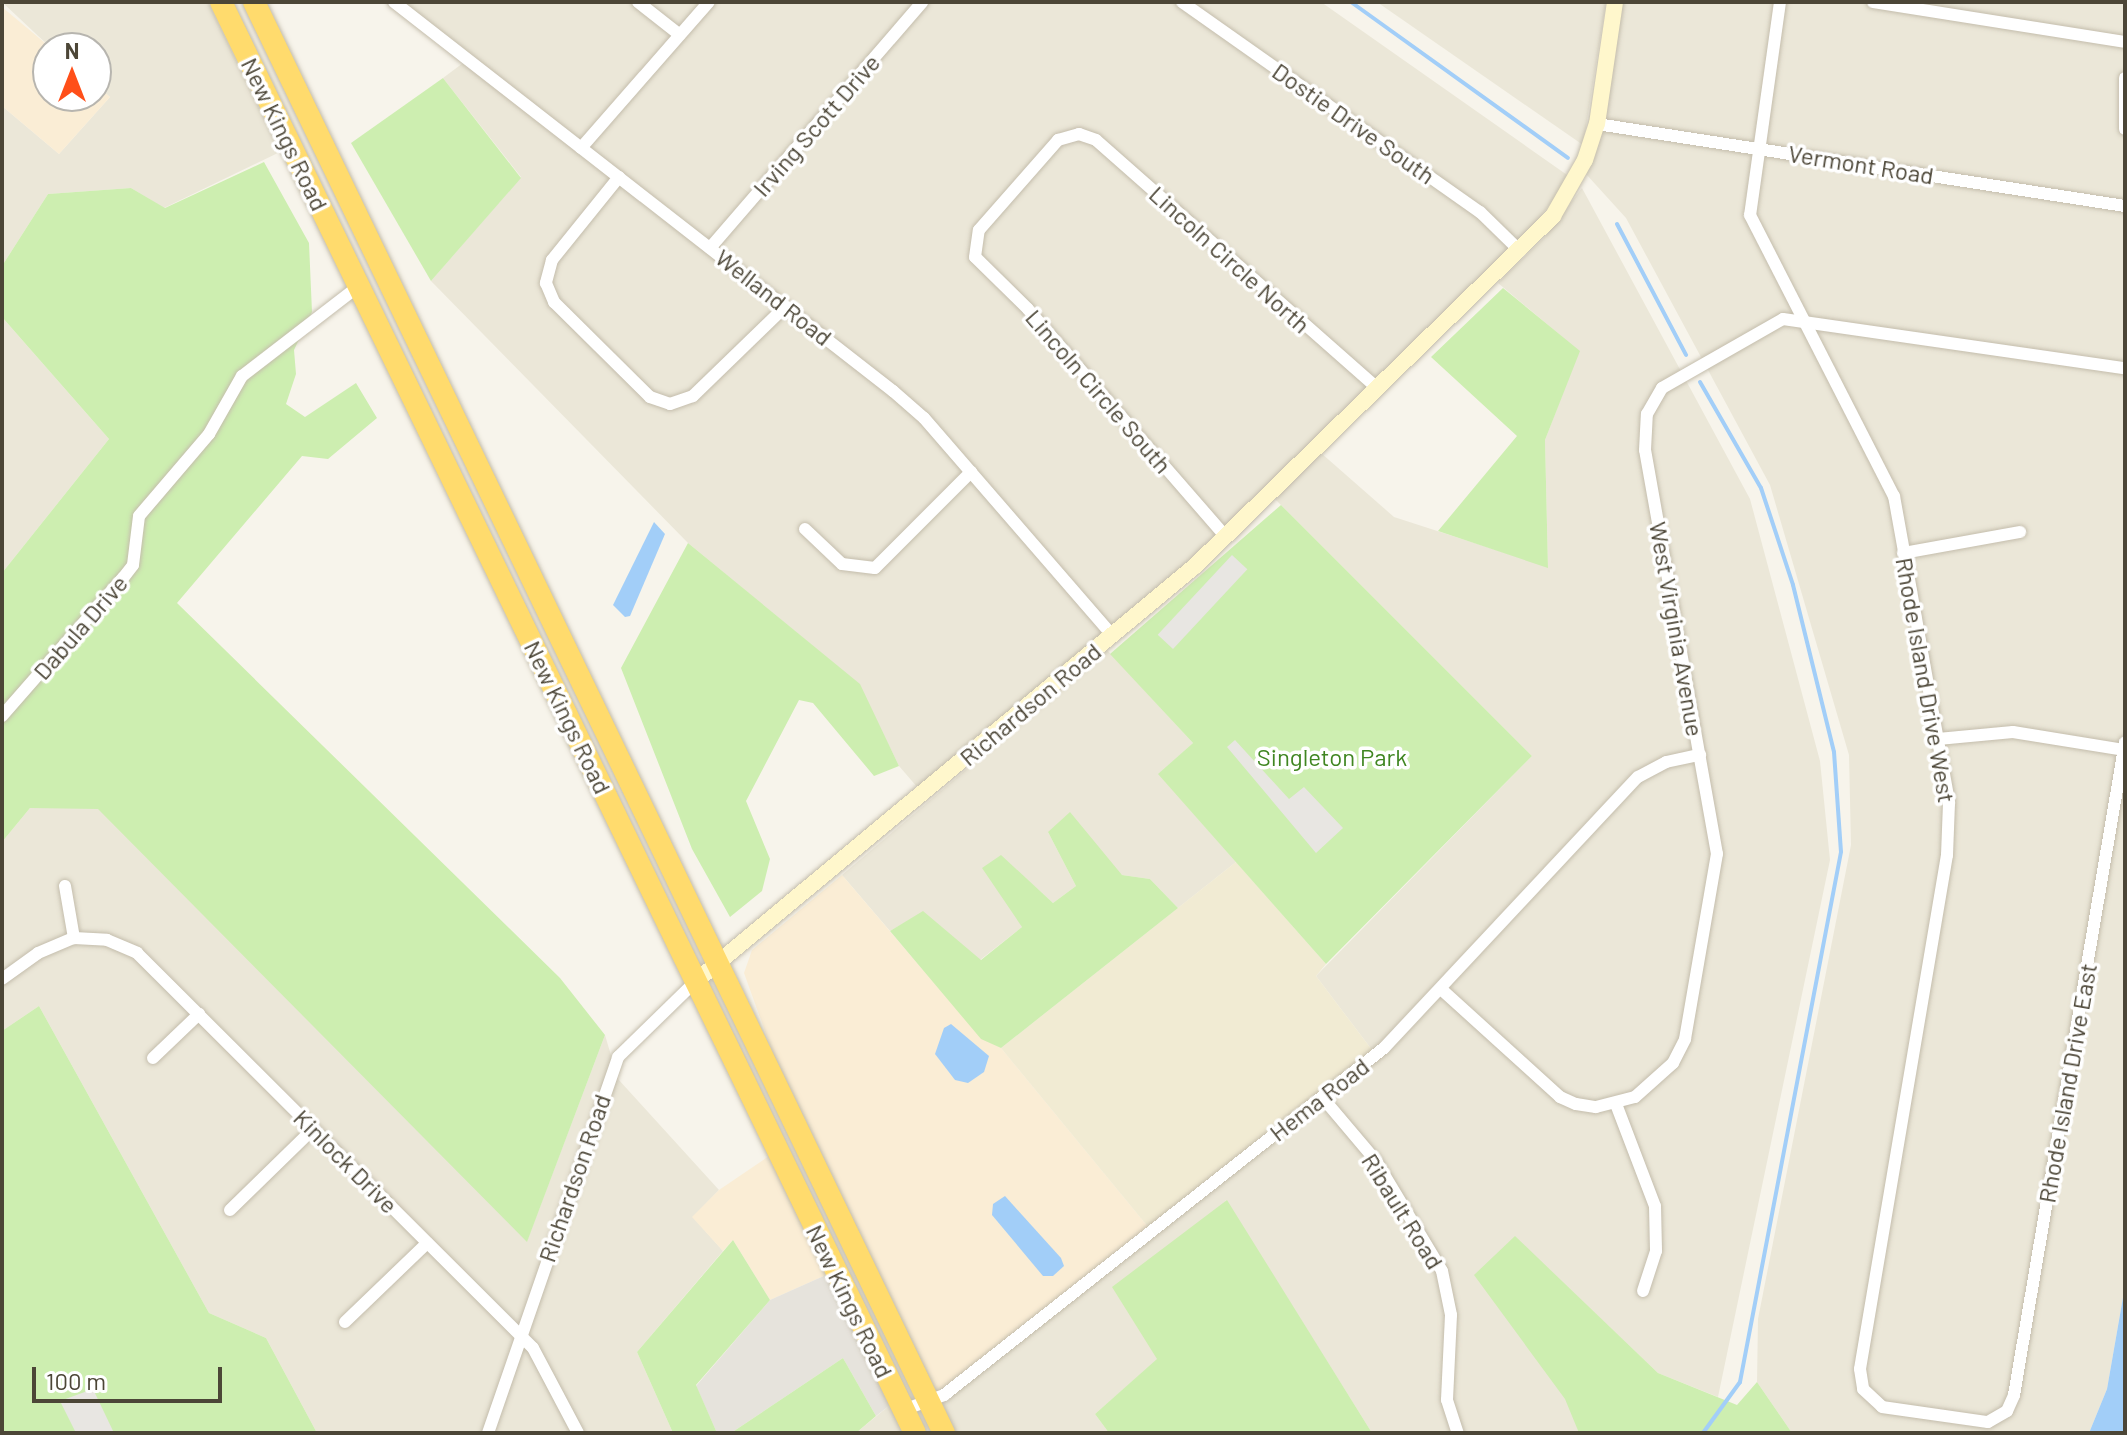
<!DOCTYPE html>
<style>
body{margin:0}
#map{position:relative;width:2127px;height:1435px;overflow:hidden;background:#f7f4eb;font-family:Barlow,sans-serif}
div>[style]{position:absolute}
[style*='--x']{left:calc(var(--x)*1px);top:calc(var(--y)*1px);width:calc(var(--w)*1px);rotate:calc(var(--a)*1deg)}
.residential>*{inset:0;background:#ebe7d8}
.commercial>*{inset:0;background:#faedd5}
.industrial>*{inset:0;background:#e6e3dc}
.education>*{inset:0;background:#f1ebd3}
.green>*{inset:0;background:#cdeeb0}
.parking>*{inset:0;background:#e8e6e2;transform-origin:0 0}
.water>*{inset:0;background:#a2cef8}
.stream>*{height:4px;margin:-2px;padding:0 2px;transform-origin:2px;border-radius:2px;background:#a2cef8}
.roads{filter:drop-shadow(0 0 2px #c4bdac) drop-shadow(0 0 2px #c4bdac)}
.street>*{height:12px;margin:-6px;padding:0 6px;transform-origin:6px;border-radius:6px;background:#fff}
.secondary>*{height:16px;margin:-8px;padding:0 8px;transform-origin:8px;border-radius:8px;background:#fff7cc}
.highway>*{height:22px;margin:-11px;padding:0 11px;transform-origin:11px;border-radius:11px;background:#ffdb6d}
span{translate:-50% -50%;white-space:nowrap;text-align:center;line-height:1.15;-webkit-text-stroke:7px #fff;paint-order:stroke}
.street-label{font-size:24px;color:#4c4637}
.park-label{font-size:24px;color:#408622}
.frame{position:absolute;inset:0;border:4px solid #4c4637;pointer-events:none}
.north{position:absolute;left:32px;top:32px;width:80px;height:80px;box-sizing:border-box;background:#fff;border:2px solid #b7b5af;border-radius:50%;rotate:0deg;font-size:22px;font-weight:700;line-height:32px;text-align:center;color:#4c4637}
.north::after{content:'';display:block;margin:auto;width:28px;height:36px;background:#ff4f19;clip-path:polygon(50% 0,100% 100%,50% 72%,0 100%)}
.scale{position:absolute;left:32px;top:1367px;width:190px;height:36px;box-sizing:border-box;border:4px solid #4c4637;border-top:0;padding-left:10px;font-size:24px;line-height:28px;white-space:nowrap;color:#4c4637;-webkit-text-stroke:6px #fff;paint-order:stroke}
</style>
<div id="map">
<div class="residential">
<div style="clip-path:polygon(2px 2px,208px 2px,280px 152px,164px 208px,131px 188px,48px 194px,2px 266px,2px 106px,59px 154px,110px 97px,96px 85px,96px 48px,51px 48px)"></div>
<div style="clip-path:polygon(384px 2px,1321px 2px,1570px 177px,1532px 228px,1178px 571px,918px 788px,899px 766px,859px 684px,688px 543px,431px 281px,521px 177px,443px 78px,463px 63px)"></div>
<div style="clip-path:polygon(1377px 2px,1606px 2px,1583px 145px)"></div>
<div style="clip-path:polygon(1622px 2px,2125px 2px,2125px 1286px,2107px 1389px,2089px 1433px,1792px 1433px,1757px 1382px,1758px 1319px,1851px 845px,1849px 755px,1770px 485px,1626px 218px,1586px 174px)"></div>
<div style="clip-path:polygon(1582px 188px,1750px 499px,1820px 761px,1830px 860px,1718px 1397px,1658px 1373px,1515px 1237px,1579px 1433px,1372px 1433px,1226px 1200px,1158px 1359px,1095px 1414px,1109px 1433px,955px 1433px,936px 1394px,1372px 1050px,1316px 976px,1532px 756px,1275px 499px,1321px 453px,1394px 517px,1548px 567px,1545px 440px,1579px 351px,1498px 283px,1545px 237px)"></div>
<div style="clip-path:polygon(2px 317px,109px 439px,2px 573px)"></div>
<div style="clip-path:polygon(1107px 650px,1193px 743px,1159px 774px,1236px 862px,1178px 908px,1150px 879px,1122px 875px,1048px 832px,1076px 886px,1053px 903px,1001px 856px,1022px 927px,980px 960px,923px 912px,890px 931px,842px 875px)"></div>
<div style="clip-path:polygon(30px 808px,98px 808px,527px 1241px,605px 1035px,618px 1079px,719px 1190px,693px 1217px,723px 1251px,637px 1352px,673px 1433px,317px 1433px,266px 1338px,209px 1313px,39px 1006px,2px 1031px,2px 842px)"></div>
<div style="clip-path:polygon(890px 1405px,903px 1433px,856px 1433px)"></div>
</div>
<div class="commercial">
<div style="clip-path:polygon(2px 7px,51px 48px,48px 96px,96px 96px,96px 85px,110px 97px,59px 154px,2px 106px)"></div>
<div style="clip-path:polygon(842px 875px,981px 1038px,1001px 1048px,1149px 1228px,936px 1394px,778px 1067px,744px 973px,752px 950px)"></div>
<div style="clip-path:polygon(769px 1156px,826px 1275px,770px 1300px,733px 1240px,723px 1251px,692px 1217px,719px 1190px)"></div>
</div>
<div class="industrial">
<div style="clip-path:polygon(826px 1275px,890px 1405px,876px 1416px,843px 1358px,731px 1433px,717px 1433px,696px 1386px,770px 1300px)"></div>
</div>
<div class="education">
<div style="clip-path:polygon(1236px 862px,1326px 964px,1316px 976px,1372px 1050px,1149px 1228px,1001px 1048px)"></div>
</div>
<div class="green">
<div style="clip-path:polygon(443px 78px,521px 178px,431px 281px,351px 143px)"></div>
<div style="clip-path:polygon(264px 162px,309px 243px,312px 312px,294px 350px,296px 374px,286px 404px,305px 417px,356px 383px,377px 418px,328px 459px,302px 456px,177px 603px,560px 978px,605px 1035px,527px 1242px,98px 809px,30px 808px,2px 842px,2px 573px,109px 439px,2px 317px,2px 266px,48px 194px,131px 188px,165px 208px)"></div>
<div style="clip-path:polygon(1503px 288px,1580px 351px,1545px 440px,1548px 568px,1438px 531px,1517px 436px,1431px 357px)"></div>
<div style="clip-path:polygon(1281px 505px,1532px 756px,1326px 964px,1158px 774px,1193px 743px,1110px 654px)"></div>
<div style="clip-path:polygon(688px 543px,860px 684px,899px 766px,874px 776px,813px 703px,799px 700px,746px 801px,770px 859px,762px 891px,730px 917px,692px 849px,621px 668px)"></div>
<div style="clip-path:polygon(1070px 812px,1122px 875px,1150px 879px,1178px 908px,1001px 1048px,981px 1039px,890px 931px,923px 911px,981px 960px,1022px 927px,982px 868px,1001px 855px,1053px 903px,1076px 886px,1048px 832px)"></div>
<div style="clip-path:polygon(39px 1006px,209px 1313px,266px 1338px,317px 1433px,2px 1433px,2px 1031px)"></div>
<div style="clip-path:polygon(1227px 1200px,1372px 1433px,1109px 1433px,1095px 1414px,1157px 1359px,1112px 1287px)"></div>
<div style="clip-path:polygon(1515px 1236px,1658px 1373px,1737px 1405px,1757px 1382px,1792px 1433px,1579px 1433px,1565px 1399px,1474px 1275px)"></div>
<div style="clip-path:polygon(733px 1240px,770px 1300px,696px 1385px,717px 1433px,673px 1433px,637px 1352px)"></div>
<div style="clip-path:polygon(843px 1358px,876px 1416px,856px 1433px,731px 1433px)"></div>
</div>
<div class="parking">
<div style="left:1232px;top:555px;width:21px;height:109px;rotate:43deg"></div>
<div style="clip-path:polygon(1235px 740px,1289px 799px,1304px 787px,1343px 828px,1316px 853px,1227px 747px)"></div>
<div style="clip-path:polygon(93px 1389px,114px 1433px,76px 1433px,60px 1401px)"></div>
</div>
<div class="water">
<div style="clip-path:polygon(654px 522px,665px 534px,630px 616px,625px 617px,613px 605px)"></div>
<div style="clip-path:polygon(951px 1024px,989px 1056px,984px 1072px,968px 1083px,955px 1080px,935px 1054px,944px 1028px)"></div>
<div style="clip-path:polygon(1005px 1196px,1061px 1258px,1064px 1266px,1053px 1276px,1043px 1276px,992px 1215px,993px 1204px)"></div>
<div style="clip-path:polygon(2125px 1286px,2125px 1433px,2089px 1433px,2107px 1389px)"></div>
</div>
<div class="stream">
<div style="--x:1351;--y:2;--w:267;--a:35.7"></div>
<div style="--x:1617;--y:224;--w:148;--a:62.2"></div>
<div style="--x:1700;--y:382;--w:122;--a:60.1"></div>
<div style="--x:1761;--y:488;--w:102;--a:71.7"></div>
<div style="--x:1793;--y:585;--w:172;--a:76.2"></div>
<div style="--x:1834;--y:752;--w:100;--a:86"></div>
<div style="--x:1841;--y:852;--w:540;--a:100.79"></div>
<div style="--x:1740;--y:1382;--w:63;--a:126"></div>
</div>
<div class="roads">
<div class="street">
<div style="--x:394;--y:2;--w:633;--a:37.94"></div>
<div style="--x:893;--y:391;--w:41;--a:41.1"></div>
<div style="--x:924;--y:418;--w:287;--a:49.1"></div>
<div style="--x:638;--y:2;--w:53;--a:38.2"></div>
<div style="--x:1182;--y:2;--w:365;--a:35.2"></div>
<div style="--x:1480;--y:212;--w:56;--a:44.3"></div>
<div style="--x:1780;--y:2;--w:215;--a:98"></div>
<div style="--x:1750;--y:215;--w:316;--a:62.9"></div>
<div style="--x:1894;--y:496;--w:312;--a:79.8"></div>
<div style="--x:1949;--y:803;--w:52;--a:92.2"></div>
<div style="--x:1947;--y:855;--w:521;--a:99.61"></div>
<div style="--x:1860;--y:1369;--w:20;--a:81"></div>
<div style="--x:1863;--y:1389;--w:26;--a:43"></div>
<div style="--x:1882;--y:1407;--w:107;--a:8.1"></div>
<div style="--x:1988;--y:1422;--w:22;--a:-30"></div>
<div style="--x:2007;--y:1411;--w:17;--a:-66"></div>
<div style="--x:2014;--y:1395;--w:662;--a:-80.35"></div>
<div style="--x:1873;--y:2;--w:255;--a:9"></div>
<div style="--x:2125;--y:78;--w:51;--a:90"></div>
<div style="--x:1597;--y:124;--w:534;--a:8.83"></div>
<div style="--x:581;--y:148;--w:194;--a:-48.8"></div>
<div style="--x:619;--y:177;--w:107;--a:128.9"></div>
<div style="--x:552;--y:260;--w:24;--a:105"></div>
<div style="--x:546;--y:283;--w:21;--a:67"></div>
<div style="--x:554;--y:302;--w:135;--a:44.7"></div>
<div style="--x:650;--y:397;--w:21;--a:19"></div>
<div style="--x:670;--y:404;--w:24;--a:-19"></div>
<div style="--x:693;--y:396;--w:129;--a:-44.1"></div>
<div style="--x:710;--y:248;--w:325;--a:-49.2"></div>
<div style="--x:805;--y:529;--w:51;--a:43.4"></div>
<div style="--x:842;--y:564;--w:33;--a:7"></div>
<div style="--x:875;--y:568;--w:136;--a:-45"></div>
<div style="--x:1226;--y:537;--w:302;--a:-131"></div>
<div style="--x:1028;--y:309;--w:74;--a:-135.5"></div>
<div style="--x:975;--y:257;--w:27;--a:-82"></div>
<div style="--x:979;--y:230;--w:120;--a:-48.7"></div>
<div style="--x:1058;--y:140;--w:22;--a:-16"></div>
<div style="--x:1079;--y:134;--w:18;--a:19"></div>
<div style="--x:1096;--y:140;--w:376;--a:41.4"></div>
<div style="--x:1903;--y:553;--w:119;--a:-10.2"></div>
<div style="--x:2;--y:716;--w:184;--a:-48.8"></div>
<div style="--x:123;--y:578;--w:16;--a:-52"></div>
<div style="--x:133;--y:565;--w:49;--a:-83"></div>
<div style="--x:139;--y:516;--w:108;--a:-49.5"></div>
<div style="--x:209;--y:434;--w:67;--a:-60.4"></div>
<div style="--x:242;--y:376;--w:148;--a:-37.6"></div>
<div style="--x:1938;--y:739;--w:75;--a:-5.3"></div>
<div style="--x:2013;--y:732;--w:112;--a:9.2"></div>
<div style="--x:65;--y:886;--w:53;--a:80.2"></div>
<div style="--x:2;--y:979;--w:44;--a:-35.8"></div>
<div style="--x:38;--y:953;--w:39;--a:-23"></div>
<div style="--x:74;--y:938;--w:33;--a:3"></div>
<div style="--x:107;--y:940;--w:33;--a:23"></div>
<div style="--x:137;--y:953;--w:559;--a:44.93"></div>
<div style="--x:533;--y:1348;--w:96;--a:62.1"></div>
<div style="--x:1441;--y:989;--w:161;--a:42.2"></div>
<div style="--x:1560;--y:1097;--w:17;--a:24"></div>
<div style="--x:1576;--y:1104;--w:20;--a:9"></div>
<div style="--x:1596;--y:1107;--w:40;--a:-14.4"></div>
<div style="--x:1635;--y:1097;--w:51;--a:-41.8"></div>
<div style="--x:1673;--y:1063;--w:27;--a:-63"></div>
<div style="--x:1685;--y:1039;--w:188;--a:-80.2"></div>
<div style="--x:1717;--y:854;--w:410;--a:-100.1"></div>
<div style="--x:1645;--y:450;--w:36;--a:-87"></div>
<div style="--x:1647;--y:414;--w:30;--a:-60"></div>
<div style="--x:1662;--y:388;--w:139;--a:-29.7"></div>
<div style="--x:1783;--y:319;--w:345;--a:8.2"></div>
<div style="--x:153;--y:1058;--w:64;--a:-43.7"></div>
<div style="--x:1322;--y:1097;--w:84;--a:49.8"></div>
<div style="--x:1376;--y:1161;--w:128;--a:59"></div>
<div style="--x:1442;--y:1271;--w:45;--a:78.4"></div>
<div style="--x:1451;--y:1315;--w:85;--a:92.7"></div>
<div style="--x:1447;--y:1400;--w:35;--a:72"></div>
<div style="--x:1616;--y:1104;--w:109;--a:69.1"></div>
<div style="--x:1655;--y:1206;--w:45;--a:88.7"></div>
<div style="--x:1656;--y:1251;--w:42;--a:108"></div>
<div style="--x:230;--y:1210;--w:116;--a:-44.3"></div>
<div style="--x:345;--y:1322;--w:114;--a:-43.9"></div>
<div style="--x:903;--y:1410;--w:44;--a:-20.1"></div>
<div style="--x:944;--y:1395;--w:560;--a:-38.26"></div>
<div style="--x:1384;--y:1048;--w:371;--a:-46.9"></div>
<div style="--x:1638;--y:777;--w:32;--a:-28"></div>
<div style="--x:1666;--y:762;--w:35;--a:-12"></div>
<div style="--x:488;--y:1433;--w:398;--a:-70.9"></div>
<div style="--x:618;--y:1057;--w:109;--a:-44.3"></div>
</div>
<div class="secondary">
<div style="--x:696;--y:981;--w:649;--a:-39.75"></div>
<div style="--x:1195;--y:566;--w:501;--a:-44.35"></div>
<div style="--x:1553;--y:216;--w:64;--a:-60.3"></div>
<div style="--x:1585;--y:160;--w:38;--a:-72"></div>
<div style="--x:1597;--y:124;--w:123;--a:-81.6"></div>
</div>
<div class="highway">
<div style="--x:221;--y:2;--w:1590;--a:64.13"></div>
<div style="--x:254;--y:2;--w:1589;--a:64.26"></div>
</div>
</div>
<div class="street-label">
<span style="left:1354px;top:123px;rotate:35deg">Dostie Drive South</span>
<span style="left:816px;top:125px;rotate:-49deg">Irving Scott Drive</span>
<span style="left:285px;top:134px;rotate:64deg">New Kings Road</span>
<span style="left:1861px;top:164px;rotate:9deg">Vermont Road</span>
<span style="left:1230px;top:259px;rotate:42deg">Lincoln Circle North</span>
<span style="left:774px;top:297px;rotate:38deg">Welland Road</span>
<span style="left:1099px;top:391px;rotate:49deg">Lincoln Circle South</span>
<span style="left:80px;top:627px;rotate:-49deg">Dabula Drive</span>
<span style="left:1677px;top:629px;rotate:80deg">West Virginia Avenue</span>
<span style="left:1926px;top:680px;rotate:80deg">Rhode Island Drive West</span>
<span style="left:1030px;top:704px;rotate:-40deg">Richardson Road</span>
<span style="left:568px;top:717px;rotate:64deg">New Kings Road</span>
<span style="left:2067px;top:1083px;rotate:-80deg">Rhode Island Drive East</span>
<span style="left:1319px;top:1099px;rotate:-38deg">Hema Road</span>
<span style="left:346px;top:1161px;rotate:45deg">Kinlock Drive</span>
<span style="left:574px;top:1178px;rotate:-71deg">Richardson Road</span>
<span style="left:1403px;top:1211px;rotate:58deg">Ribault Road</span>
<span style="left:850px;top:1301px;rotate:64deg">New Kings Road</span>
</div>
<div class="park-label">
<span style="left:1332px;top:757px">Singleton Park</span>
</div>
<div class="frame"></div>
<div class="north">N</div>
<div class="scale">100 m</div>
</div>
